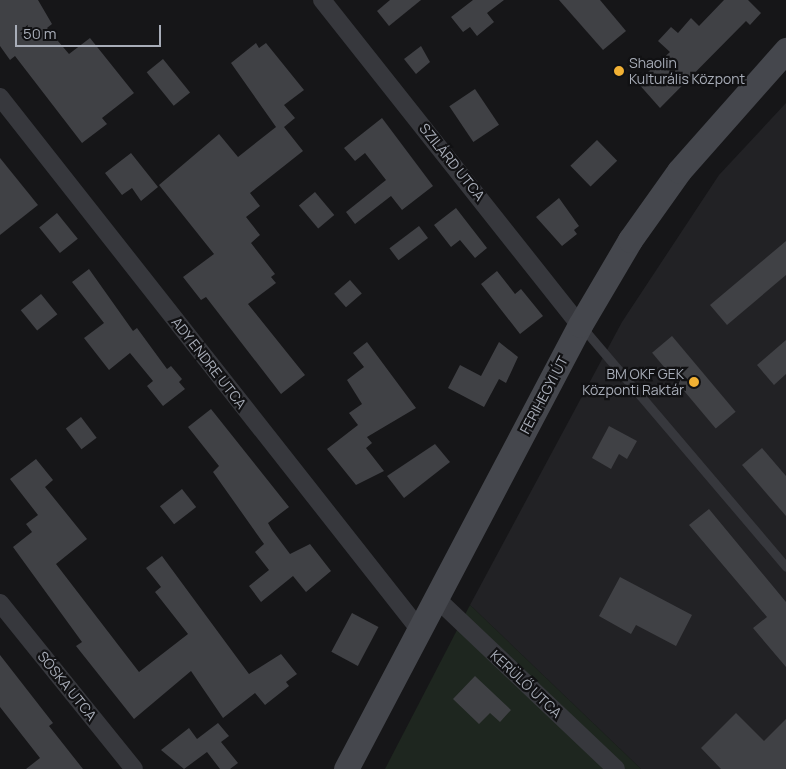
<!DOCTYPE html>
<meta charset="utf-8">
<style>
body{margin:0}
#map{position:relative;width:786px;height:769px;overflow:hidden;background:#161618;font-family:Manrope,sans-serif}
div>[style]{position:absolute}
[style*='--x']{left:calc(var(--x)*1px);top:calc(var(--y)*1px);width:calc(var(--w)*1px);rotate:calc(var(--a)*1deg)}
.built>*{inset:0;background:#222225}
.green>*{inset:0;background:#1e261f}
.building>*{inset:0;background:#404145;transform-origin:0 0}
.lane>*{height:9px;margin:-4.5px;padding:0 4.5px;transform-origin:4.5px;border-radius:4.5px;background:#37383d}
.street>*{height:18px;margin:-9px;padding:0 9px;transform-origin:9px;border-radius:9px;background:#37383d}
.secondary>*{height:25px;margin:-12.5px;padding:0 12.5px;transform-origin:12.5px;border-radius:12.5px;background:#45474d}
.dots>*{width:14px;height:14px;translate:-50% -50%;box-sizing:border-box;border:2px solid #111113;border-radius:50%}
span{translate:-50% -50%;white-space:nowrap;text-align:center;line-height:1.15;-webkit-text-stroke:4.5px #111113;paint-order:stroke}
.poi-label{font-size:14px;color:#a8adb8}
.left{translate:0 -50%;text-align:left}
.right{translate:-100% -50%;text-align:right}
.street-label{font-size:14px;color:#a8adb8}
.scale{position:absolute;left:15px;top:25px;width:146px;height:22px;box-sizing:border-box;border:2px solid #a8adb8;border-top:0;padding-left:6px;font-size:15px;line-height:18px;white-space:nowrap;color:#a8adb8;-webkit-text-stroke:4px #111113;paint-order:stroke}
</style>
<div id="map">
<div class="built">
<div style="clip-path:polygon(786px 103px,786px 769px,641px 769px,470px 605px,622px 322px,719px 175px)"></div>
</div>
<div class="green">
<div style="clip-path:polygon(470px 605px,641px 769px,385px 769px)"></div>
</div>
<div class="building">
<div style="clip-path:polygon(0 0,38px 0,52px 24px,47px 28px,69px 54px,90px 38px,134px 93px,102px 118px,107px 124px,82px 143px,15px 56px,10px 60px,0 46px)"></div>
<div style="clip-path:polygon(390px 0,421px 0,389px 26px,377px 11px)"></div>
<div style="clip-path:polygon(473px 0,504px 0,487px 13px,494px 22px,477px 36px,470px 27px,463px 32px,451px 17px)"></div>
<div style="clip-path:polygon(559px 0,600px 0,626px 31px,603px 50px)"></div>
<div style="clip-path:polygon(724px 0,748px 0,761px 13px,750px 25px,746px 21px,660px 108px,637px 82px,670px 52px,658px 41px,671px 27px,678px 33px,691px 18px,699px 26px)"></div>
<div style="clip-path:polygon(256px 43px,259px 48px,266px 43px,304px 90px,284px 105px,295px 118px,284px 127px,303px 151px,250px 193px,260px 206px,246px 217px,260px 235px,251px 243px,275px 274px,271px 277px,276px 283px,248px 304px,305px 375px,281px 394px,206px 297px,201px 300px,183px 277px,214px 254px,159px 185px,219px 134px,238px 157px,276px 127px,231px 63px)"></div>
<div style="clip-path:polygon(421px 46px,430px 62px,416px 74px,404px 59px)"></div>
<div style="left:163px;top:59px;width:43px;height:21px;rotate:51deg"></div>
<div style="left:475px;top:89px;width:43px;height:31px;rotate:56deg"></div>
<div style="clip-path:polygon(382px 118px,433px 186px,402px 210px,391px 196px,355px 224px,346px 212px,386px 180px,365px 153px,355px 161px,344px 148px)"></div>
<div style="left:597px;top:140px;width:29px;height:37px;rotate:46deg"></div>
<div style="clip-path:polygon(131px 153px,158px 187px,141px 201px,132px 188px,122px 195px,105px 173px)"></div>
<div style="clip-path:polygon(0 158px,38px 205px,0 235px)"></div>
<div style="left:315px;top:192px;width:30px;height:21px;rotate:50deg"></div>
<div style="clip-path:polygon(559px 198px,579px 226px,574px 230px,577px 234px,562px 246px,536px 217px)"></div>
<div style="clip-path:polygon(456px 208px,487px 248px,475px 258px,460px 240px,451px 247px,434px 225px)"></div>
<div style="left:57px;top:213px;width:33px;height:23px;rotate:51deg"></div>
<div style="left:419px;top:226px;width:15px;height:37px;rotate:53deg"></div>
<div style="clip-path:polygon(786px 241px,786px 275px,727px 325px,710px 305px)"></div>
<div style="clip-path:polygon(89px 269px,133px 331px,137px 328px,167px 369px,171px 366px,182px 379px,179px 382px,185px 389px,163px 406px,147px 386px,153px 381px,130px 353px,109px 370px,84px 338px,104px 323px,72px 282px)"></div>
<div style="clip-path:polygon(497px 271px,515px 294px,521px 289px,543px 316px,520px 334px,481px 284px)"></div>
<div style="left:350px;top:280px;width:18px;height:21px;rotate:49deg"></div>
<div style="left:41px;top:294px;width:26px;height:26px;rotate:51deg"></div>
<div style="left:672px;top:336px;width:99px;height:26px;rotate:50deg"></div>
<div style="clip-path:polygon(786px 340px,786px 374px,774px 385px,757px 365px)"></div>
<div style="clip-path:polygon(367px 342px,416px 408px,367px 437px,372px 443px,366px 448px,384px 471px,356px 485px,327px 449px,358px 425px,349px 413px,362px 404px,347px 380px,364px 367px,353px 353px)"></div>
<div style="clip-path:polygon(499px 342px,518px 357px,506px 383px,499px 379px,484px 407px,448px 388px,460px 365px,481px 376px)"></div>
<div style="clip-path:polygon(211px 409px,289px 507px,268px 523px,272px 530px,290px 554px,310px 544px,331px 571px,306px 592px,293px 576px,261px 602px,249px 586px,269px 570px,255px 552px,264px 544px,213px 472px,219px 466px,188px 427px)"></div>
<div style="left:81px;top:417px;width:26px;height:19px;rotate:53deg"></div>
<div style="clip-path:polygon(609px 426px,637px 441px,627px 459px,619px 454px,611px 469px,592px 458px)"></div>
<div style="clip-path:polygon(435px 444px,450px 462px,404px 498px,387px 476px)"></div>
<div style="clip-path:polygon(762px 448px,786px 476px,786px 516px,742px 465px)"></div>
<div style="clip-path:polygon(36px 459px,53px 480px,45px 487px,87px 539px,56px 564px,139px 672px,188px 634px,155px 592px,161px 587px,146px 568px,162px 556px,249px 674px,281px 654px,297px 674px,286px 682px,289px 686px,265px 705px,255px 693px,223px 718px,191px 671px,134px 719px,76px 646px,82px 642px,13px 547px,32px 532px,26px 524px,38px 515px,10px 479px)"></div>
<div style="left:182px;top:489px;width:23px;height:28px;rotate:52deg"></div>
<div style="clip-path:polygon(709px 509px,786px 602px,786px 667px,753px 628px,767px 617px,689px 525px)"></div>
<div style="clip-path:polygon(620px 577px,692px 615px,676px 646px,636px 625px,631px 634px,599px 616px)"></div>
<div style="left:352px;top:613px;width:30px;height:44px;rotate:28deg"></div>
<div style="clip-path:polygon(0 655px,53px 723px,49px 726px,83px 769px,26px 769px,40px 758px,0 707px)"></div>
<div style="clip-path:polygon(475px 676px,511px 710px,500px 722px,490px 713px,479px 724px,453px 699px)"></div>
<div style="clip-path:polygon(736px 713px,764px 741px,786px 719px,786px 769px,721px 769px,701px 748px)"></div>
<div style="clip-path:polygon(218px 723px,229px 736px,221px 742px,238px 763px,230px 769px,220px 769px,207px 752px,184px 769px,161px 750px,189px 728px,197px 739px)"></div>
</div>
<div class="lane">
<div style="--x:582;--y:327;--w:315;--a:49.6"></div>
</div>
<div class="street">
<div style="--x:322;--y:0;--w:415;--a:51.6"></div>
<div style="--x:0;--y:97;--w:677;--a:51.78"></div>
<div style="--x:436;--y:598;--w:248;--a:43.5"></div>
<div style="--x:0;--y:603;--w:213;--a:51.1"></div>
</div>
<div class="secondary">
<div style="--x:346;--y:769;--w:502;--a:-62.21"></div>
<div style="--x:580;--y:325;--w:99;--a:-59.5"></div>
<div style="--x:630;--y:240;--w:85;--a:-54.6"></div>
<div style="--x:679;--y:171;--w:162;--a:-48.5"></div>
</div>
<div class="dots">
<div style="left:619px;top:71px;background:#f2b134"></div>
<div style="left:694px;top:382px;background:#f2b134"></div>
</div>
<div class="poi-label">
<span class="left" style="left:629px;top:71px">Shaolin<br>Kulturális Központ</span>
<span class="right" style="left:684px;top:382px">BM OKF GEK<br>Központi Raktár</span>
</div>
<div class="street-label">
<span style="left:452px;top:162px;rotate:51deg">SZILÁRD UTCA</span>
<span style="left:209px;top:363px;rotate:52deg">ADY ENDRE UTCA</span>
<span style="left:544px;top:395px;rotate:-62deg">FERIHEGYI ÚT</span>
<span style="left:526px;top:684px;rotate:43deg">KERÜLŐ UTCA</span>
<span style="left:67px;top:686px;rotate:51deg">SÓSKA UTCA</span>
</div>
<div class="scale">50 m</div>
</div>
